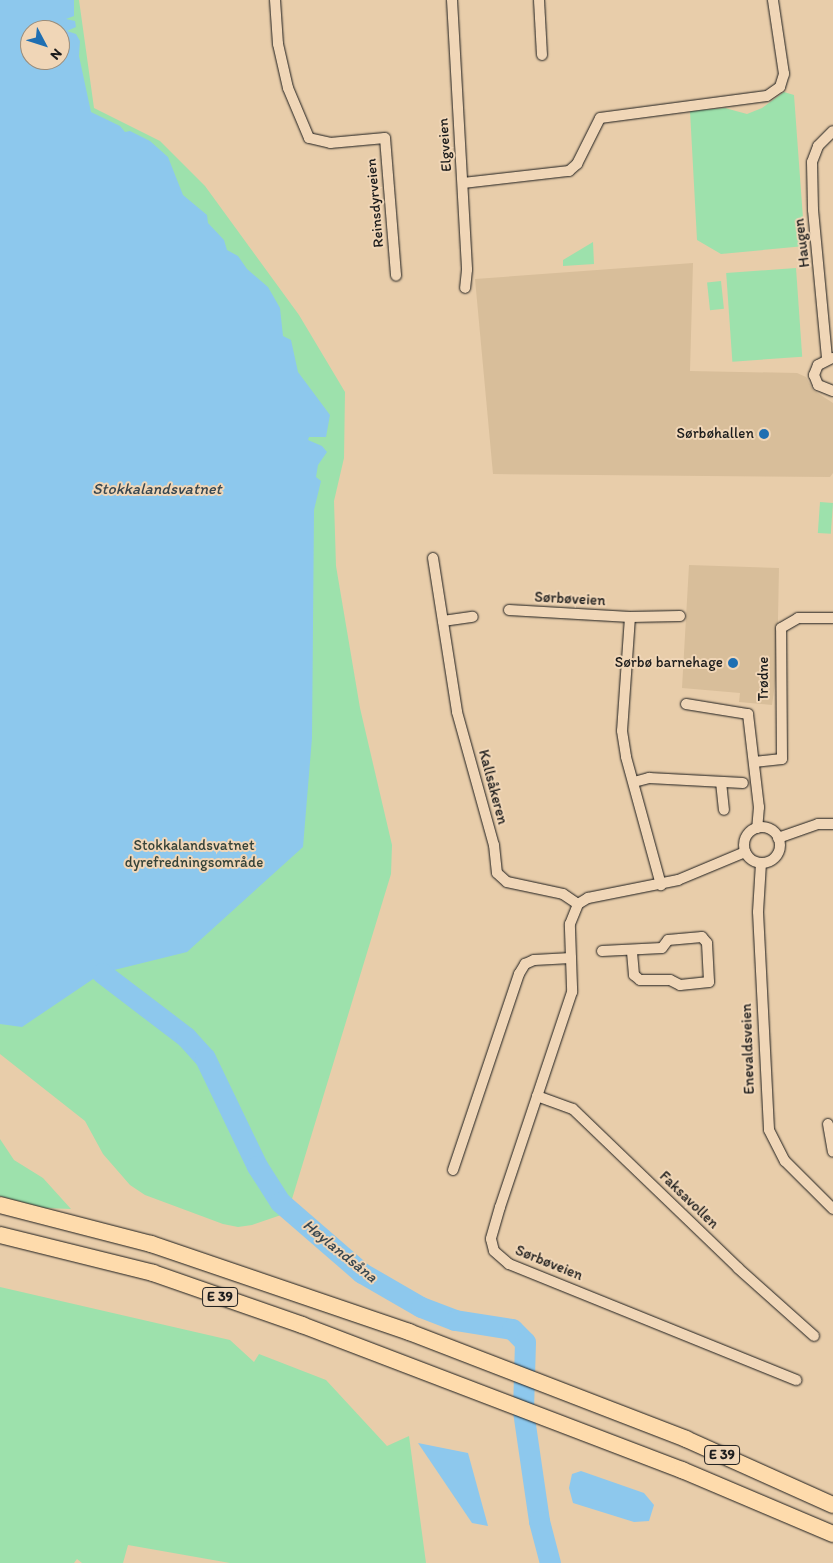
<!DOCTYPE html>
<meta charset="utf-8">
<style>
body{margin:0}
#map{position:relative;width:833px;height:1563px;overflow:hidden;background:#e8cdaa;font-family:Itim,sans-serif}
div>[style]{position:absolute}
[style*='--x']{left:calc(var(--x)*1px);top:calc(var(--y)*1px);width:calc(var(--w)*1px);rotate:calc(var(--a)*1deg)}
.built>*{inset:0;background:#d8be9a}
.green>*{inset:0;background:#9de1ac;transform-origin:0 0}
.water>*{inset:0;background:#8dc8ed}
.river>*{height:21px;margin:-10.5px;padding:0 10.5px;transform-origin:10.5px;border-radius:10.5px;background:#8dc8ed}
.roads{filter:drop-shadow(0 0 1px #1c1c1c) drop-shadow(0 0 1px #1c1c1c)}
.minor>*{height:10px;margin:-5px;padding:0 5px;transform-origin:5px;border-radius:5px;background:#f0d6b7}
.minor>.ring{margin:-5px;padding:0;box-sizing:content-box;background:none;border:10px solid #f0d6b7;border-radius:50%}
.trunk>*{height:16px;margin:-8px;padding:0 8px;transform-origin:8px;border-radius:8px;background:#fedbac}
.dots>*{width:14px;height:14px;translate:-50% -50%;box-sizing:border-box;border:2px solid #f0d6b7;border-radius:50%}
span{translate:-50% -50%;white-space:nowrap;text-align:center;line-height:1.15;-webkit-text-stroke:4px #f0d6b7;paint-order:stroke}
.shield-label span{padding:1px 4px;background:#f0d6b7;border:1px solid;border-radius:4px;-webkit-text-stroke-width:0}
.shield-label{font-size:14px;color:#1c1c1c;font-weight:700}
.street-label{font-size:15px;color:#1c1c1c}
.poi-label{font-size:15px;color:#1c1c1c}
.right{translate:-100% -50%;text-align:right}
.park-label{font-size:15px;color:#364339}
.water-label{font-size:16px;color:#384750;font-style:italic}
.north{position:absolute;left:20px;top:20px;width:50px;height:50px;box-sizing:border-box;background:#f0d6b7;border:1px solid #9b8c79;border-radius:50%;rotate:130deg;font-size:14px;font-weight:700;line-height:20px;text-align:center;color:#1c1c1c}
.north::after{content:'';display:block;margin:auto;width:18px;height:22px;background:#1f6fb2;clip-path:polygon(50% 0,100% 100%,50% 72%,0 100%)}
</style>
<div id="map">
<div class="built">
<div style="clip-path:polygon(693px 263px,690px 371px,797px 373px,806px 377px,813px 390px,833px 403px,833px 473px,830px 477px,493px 474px,475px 279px)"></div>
<div style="clip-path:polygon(689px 565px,779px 568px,777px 669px,772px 705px,739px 702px,740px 693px,682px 688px)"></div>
</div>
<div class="green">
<div style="clip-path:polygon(evenodd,0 0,79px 0,94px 108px,160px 141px,205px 186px,299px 315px,345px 392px,344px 458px,334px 501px,336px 566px,360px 708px,392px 845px,391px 874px,292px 1199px,281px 1215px,252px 1225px,238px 1227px,223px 1224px,145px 1195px,130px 1185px,103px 1154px,85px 1121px,0 1054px,0 0,30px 30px,60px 30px,60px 60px,30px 60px,30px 30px)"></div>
<div style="clip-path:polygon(784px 92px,794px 95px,805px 246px,721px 254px,697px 240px,690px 111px,725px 108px,747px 114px,762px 108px)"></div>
<div style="clip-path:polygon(593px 242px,594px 264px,563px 266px,563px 260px)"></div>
<div style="left:796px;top:268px;width:89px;height:70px;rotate:86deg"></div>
<div style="left:721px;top:281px;width:28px;height:14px;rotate:84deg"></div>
<div style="left:820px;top:502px;width:13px;height:31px;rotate:4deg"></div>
<div style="clip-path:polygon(0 1139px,14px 1160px,43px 1178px,71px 1209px,45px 1208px,0 1196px)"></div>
<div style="clip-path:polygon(0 1287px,230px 1340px,254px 1362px,259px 1354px,326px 1380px,387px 1446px,409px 1436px,426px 1563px,230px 1563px,128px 1545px,123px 1563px,82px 1563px,77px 1559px,74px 1563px,0 1563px)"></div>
</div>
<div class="water">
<div style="clip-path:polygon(evenodd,0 0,74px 0,74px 16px,66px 19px,75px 21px,76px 27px,67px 31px,76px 34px,80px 41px,79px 56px,91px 112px,120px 126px,125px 132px,130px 131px,150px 141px,168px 157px,183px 195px,207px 215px,208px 223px,224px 240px,227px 250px,238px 256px,247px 269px,268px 287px,280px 308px,283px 336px,291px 340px,298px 372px,330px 415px,326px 437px,309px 437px,308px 440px,322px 446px,327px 452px,318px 465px,316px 477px,321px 481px,314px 510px,312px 738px,303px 847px,187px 952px,102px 973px,22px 1027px,0 1024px,0 0,30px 30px,60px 30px,60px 60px,30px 60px,30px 30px)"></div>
<div style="clip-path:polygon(418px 1443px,468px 1453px,488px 1526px,472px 1523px)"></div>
<div style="clip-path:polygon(581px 1471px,644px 1493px,654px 1505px,649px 1521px,634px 1522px,573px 1503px,569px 1488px,572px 1474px)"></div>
</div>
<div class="river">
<div style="--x:102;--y:973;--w:106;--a:37.3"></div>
<div style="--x:186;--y:1037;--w:28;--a:48"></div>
<div style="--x:205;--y:1058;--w:120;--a:64.3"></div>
<div style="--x:257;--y:1166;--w:43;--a:57.4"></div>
<div style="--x:280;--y:1202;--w:108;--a:40.9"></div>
<div style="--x:362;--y:1273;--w:68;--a:30"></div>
<div style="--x:421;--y:1307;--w:36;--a:21"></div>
<div style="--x:455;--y:1320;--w:58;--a:9"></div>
<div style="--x:512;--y:1329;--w:18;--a:45"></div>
<div style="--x:525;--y:1342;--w:69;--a:91.7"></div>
<div style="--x:523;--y:1411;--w:111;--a:81.7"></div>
<div style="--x:539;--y:1521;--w:43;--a:75.3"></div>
</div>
<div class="roads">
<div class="minor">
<div style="--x:275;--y:0;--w:44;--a:86.1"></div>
<div style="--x:278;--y:44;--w:45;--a:77.2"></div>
<div style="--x:288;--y:88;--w:54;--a:67.2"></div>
<div style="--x:309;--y:138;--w:22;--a:13"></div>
<div style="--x:330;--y:143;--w:55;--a:-5.2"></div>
<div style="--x:385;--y:138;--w:138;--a:85.4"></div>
<div style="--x:452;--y:0;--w:270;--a:86.8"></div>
<div style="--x:467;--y:270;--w:18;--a:96"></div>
<div style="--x:539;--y:0;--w:55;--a:86.9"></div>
<div style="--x:463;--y:183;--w:107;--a:-6.5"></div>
<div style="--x:569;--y:171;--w:11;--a:-41"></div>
<div style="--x:577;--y:164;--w:51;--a:-63.4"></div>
<div style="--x:600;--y:118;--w:168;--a:-7.5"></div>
<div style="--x:767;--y:96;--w:16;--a:-35"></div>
<div style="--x:780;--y:87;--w:14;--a:-73"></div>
<div style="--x:784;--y:74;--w:75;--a:-98.5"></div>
<div style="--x:827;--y:358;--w:149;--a:-95.4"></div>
<div style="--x:813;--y:210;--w:48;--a:-91.2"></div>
<div style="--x:812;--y:162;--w:17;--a:-69"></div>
<div style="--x:818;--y:146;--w:21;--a:-45"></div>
<div style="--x:832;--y:358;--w:16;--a:153"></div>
<div style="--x:818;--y:365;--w:11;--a:112"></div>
<div style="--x:814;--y:375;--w:11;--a:68"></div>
<div style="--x:818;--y:385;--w:16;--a:22"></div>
<div style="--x:433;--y:558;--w:156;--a:81.1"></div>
<div style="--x:457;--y:712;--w:138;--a:74.5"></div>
<div style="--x:494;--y:845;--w:28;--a:84"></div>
<div style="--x:497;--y:873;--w:13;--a:42"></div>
<div style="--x:507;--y:882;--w:57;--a:12.1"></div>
<div style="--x:563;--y:894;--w:18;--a:34"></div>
<div style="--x:509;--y:610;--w:121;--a:3.3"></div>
<div style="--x:630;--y:617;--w:50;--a:-1.1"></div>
<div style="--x:630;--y:617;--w:114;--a:94"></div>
<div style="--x:622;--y:731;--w:26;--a:81"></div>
<div style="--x:626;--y:757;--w:133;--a:74.7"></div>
<div style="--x:443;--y:621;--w:30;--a:-8"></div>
<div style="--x:686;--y:704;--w:63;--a:9.2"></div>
<div style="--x:748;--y:714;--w:94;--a:83.3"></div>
<div style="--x:759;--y:807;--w:21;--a:95"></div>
<div style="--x:754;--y:762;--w:28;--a:-6"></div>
<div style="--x:782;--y:759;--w:131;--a:-90.4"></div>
<div style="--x:781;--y:628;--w:20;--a:-30"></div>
<div style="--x:798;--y:618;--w:35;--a:0"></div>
<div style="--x:634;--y:782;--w:16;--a:-15"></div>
<div style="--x:649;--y:778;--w:94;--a:3"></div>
<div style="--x:721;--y:782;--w:28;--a:84"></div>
<div class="ring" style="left:744px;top:827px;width:26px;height:26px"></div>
<div style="--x:778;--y:838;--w:42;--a:-19.3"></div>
<div style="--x:818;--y:824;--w:15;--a:0"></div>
<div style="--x:761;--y:863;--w:49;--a:93.5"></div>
<div style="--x:758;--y:912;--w:218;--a:87.1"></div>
<div style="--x:769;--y:1130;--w:35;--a:63"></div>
<div style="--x:785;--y:1161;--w:68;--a:45"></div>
<div style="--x:602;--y:951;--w:60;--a:-2.9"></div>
<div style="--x:662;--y:948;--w:10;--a:-53"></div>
<div style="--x:668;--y:940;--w:34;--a:-5"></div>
<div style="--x:702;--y:937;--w:8;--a:50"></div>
<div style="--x:707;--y:943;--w:39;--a:87"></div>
<div style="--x:709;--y:982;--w:29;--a:174"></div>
<div style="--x:680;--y:985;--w:11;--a:-153"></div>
<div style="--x:670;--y:980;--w:30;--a:180"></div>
<div style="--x:640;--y:980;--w:8;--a:-140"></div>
<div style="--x:634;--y:975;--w:25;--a:-95"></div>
<div style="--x:571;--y:958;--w:34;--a:88"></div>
<div style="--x:572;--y:992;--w:227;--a:108.5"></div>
<div style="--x:500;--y:1207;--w:33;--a:106"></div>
<div style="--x:491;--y:1239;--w:12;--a:76"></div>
<div style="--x:494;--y:1251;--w:20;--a:41"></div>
<div style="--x:509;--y:1264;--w:310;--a:22"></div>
<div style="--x:537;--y:1096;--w:38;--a:20"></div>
<div style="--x:573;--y:1109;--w:229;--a:43.9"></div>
<div style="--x:738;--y:1268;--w:102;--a:41.8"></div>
<div style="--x:828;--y:1124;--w:28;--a:80"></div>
<div style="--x:453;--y:1170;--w:207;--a:-71.4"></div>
<div style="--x:519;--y:974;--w:12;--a:-59"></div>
<div style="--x:525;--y:964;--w:10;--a:-24"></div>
<div style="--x:534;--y:960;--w:37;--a:-3"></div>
<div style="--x:571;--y:958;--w:34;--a:-92"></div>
<div style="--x:570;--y:924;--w:22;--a:-68"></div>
<div style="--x:578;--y:904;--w:12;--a:-31"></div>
<div style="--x:588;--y:898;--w:92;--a:-11.3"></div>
<div style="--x:678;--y:880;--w:73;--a:-22.7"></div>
</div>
<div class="trunk">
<div style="--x:0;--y:1205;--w:156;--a:14.5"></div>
<div style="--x:151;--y:1244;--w:273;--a:18.8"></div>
<div style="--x:409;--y:1332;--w:297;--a:21.1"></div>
<div style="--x:686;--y:1439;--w:161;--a:24.2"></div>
<div style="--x:0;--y:1235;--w:158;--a:13.9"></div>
<div style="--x:153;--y:1273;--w:158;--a:19.2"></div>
<div style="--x:302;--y:1325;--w:407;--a:20.9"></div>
<div style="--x:682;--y:1470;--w:164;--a:23"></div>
</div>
</div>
<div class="dots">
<div style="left:764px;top:434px;background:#1f6fb2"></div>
<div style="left:733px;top:663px;background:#1f6fb2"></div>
</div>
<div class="shield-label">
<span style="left:220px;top:1297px">E 39</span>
<span style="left:722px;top:1455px">E 39</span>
</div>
<div class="street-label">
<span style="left:445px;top:145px;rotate:-94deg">Elgveien</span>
<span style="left:375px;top:203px;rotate:-95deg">Reinsdyrveien</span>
<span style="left:802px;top:243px;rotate:-97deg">Haugen</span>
<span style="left:570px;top:599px;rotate:3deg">Sørbøveien</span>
<span style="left:764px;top:679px;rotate:-90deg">Trødne</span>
<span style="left:493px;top:787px;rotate:75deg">Kallsåkeren</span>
<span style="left:748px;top:1049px;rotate:-92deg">Enevaldsveien</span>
<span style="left:689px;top:1200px;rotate:44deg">Faksavollen</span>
<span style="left:549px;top:1263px;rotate:22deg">Sørbøveien</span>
</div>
<div class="poi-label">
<span class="right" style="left:754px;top:434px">Sørbøhallen</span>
<span class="right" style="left:723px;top:663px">Sørbø barnehage</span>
</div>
<div class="park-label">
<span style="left:194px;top:854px">Stokkalandsvatnet<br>dyrefredningsområde</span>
</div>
<div class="water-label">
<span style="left:157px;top:489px">Stokkalandsvatnet</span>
<span style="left:340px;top:1251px;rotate:39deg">Høylandsåna</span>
</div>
<div class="north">N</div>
</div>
